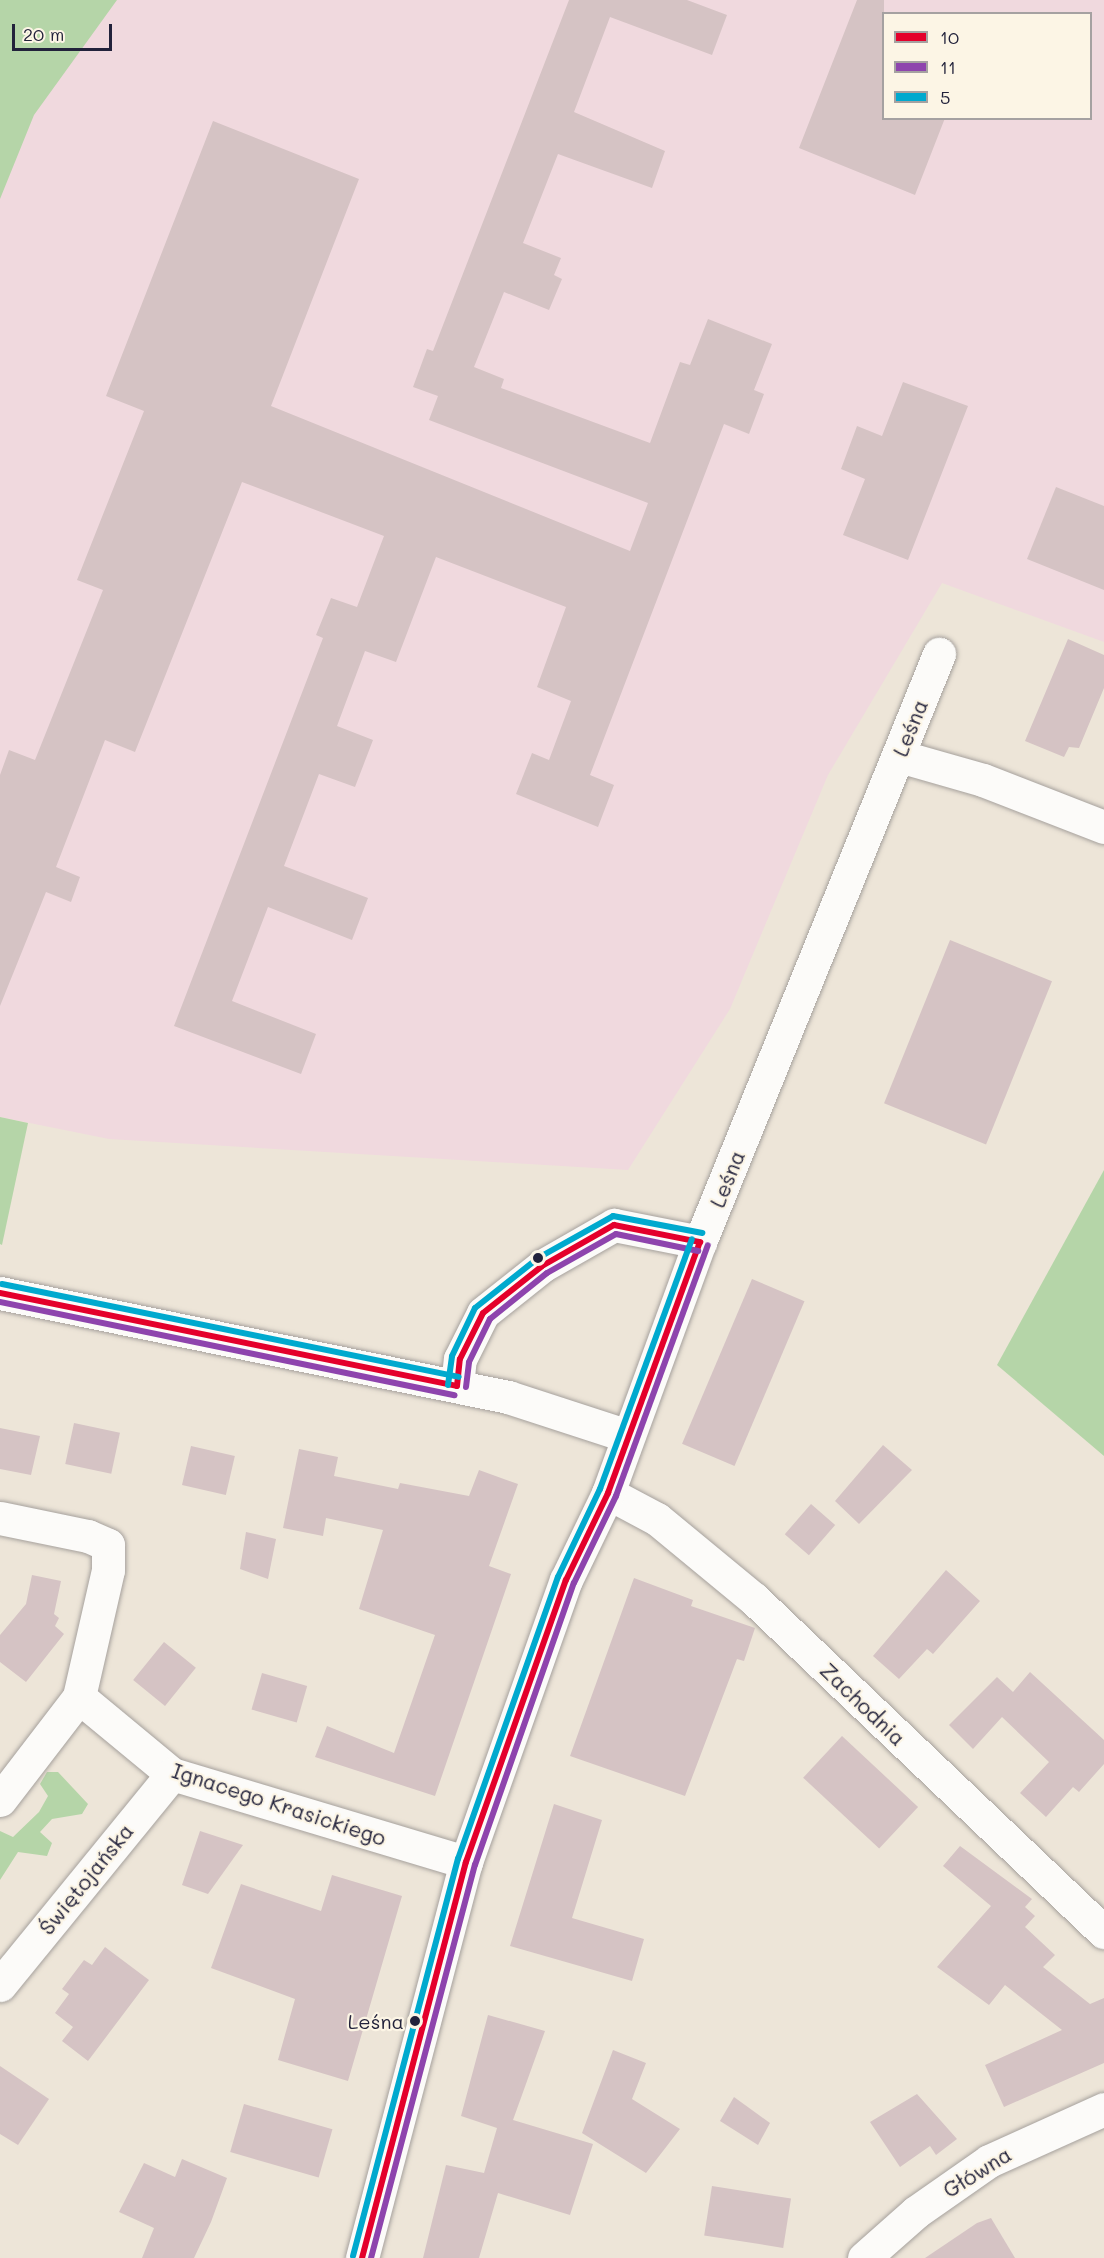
<!DOCTYPE html>
<meta charset="utf-8">
<style>
body{margin:0}
#map{position:relative;width:1104px;height:2258px;overflow:hidden;background:#ede5d8;font-family:Mali,sans-serif}
div>[style]{position:absolute}
[style*='--x']{left:calc(var(--x)*1px);top:calc(var(--y)*1px);width:calc(var(--w)*1px);rotate:calc(var(--a)*1deg)}
.built>*{inset:0;background:#f0d9de}
.green>*{inset:0;background:#b5d5a8}
.building>*{inset:0;background:#d5c3c4;transform-origin:0 0}
.roads{filter:drop-shadow(0 0 2px #a6a19d) drop-shadow(0 0 2px #a6a19d)}
.minor>*{height:33px;margin:-16.5px;padding:0 16.5px;transform-origin:16.5px;border-radius:16.5px;background:#fcfbf9}
.bus-1>*{height:6px;margin:-3px;padding:0 3px;transform-origin:3px;border-radius:3px;background:#e4002b}
.bus-2>*{height:6px;margin:-3px;padding:0 3px;transform-origin:3px;border-radius:3px;background:#8e44ad}
.bus-3>*{height:6px;margin:-3px;padding:0 3px;transform-origin:3px;border-radius:3px;background:#00a9ce}
.dots>*{width:16px;height:16px;translate:-50% -50%;box-sizing:border-box;border:3px solid #fcf5e5;border-radius:50%}
span{translate:-50% -50%;white-space:nowrap;text-align:center;line-height:1.15;-webkit-text-stroke:4.5px #fcf5e5;paint-order:stroke}
.bus-label{font-size:20px;color:#22223b}
.right{translate:-100% -50%;text-align:right}
.street-label{font-size:21px;color:#22223b}
.legend{position:absolute;left:882px;top:12px;width:210px;height:108px;box-sizing:border-box;background:#fcf5e5;border:2px solid #a5a1a1;margin:0;padding:8px 10px;list-style:none;font-size:18px;color:#22223b}
.legend li{display:flex;align-items:center;gap:12px;height:30px}
.legend b{width:30px;border:2px solid #a5a1a1}
.scale{position:absolute;left:12px;top:24px;width:100px;height:27px;box-sizing:border-box;border:3px solid #22223b;border-top:0;padding-left:8px;font-size:18px;line-height:21px;white-space:nowrap;color:#22223b;-webkit-text-stroke:4px #fcf5e5;paint-order:stroke}
</style>
<div id="map">
<div class="built">
<div style="clip-path:polygon(evenodd,0 0,1104px 0,1104px 642px,942px 583px,828px 775px,730px 1009px,628px 1170px,109px 1139px,0 1117px,0 0,884px 14px,1090px 14px,1090px 118px,884px 118px,884px 14px)"></div>
</div>
<div class="green">
<div style="clip-path:polygon(0 0,117px 0,34px 115px,0 199px)"></div>
<div style="clip-path:polygon(0 1117px,28px 1123px,2px 1245px,0 1244px)"></div>
<div style="clip-path:polygon(1104px 1170px,1104px 1456px,997px 1365px)"></div>
<div style="clip-path:polygon(47px 1772px,58px 1772px,88px 1804px,82px 1814px,52px 1819px,40px 1832px,52px 1843px,47px 1856px,18px 1852px,0 1880px,0 1831px,13px 1837px,39px 1812px,48px 1796px,40px 1784px)"></div>
</div>
<div class="building">
<div style="clip-path:polygon(569px 0,687px 0,727px 15px,712px 55px,610px 17px,574px 112px,665px 151px,652px 188px,558px 154px,523px 243px,561px 258px,554px 275px,562px 279px,549px 310px,504px 292px,474px 367px,504px 379px,501px 388px,650px 443px,680px 362px,690px 365px,708px 319px,772px 344px,754px 390px,764px 394px,749px 434px,724px 424px,590px 775px,614px 785px,598px 827px,516px 794px,532px 753px,549px 760px,571px 701px,537px 687px,566px 607px,436px 557px,396px 662px,365px 651px,337px 726px,373px 740px,355px 787px,319px 774px,284px 866px,368px 898px,352px 940px,268px 907px,232px 1001px,316px 1034px,301px 1074px,174px 1026px,323px 638px,316px 635px,331px 598px,357px 607px,384px 536px,242px 482px,135px 752px,105px 740px,56px 867px,80px 877px,71px 902px,46px 892px,0 1006px,0 775px,9px 750px,35px 760px,103px 590px,77px 580px,144px 411px,106px 396px,213px 121px,359px 179px,271px 406px,630px 551px,648px 503px,429px 420px,438px 396px,413px 387px,427px 349px,433px 351px)"></div>
<div style="clip-path:polygon(857px 0,884px 0,884px 118px,945px 118px,915px 195px,799px 148px)"></div>
<div style="clip-path:polygon(903px 382px,968px 406px,908px 560px,843px 535px,865px 479px,841px 469px,857px 426px,882px 436px)"></div>
<div style="clip-path:polygon(1056px 487px,1104px 506px,1104px 590px,1027px 559px)"></div>
<div style="clip-path:polygon(1068px 639px,1104px 655px,1104px 688px,1079px 748px,1069px 747px,1064px 757px,1025px 741px)"></div>
<div style="left:950px;top:940px;width:110px;height:176px;rotate:22deg"></div>
<div style="left:752px;top:1279px;width:57px;height:179px;rotate:23deg"></div>
<div style="left:74px;top:1423px;width:47px;height:42px;rotate:12deg"></div>
<div style="clip-path:polygon(0 1428px,40px 1436px,31px 1475px,0 1469px)"></div>
<div style="clip-path:polygon(883px 1445px,912px 1470px,859px 1524px,835px 1501px)"></div>
<div style="left:191px;top:1446px;width:45px;height:40px;rotate:13deg"></div>
<div style="clip-path:polygon(299px 1449px,338px 1457px,334px 1476px,398px 1489px,400px 1483px,469px 1496px,479px 1470px,518px 1484px,489px 1566px,511px 1574px,435px 1796px,315px 1757px,327px 1726px,394px 1753px,435px 1635px,359px 1609px,383px 1530px,326px 1518px,323px 1536px,283px 1528px)"></div>
<div style="left:811px;top:1504px;width:32px;height:40px;rotate:41deg"></div>
<div style="clip-path:polygon(246px 1532px,276px 1539px,268px 1579px,240px 1569px)"></div>
<div style="clip-path:polygon(946px 1570px,980px 1601px,933px 1654px,927px 1649px,899px 1679px,873px 1656px)"></div>
<div style="clip-path:polygon(32px 1575px,61px 1581px,54px 1614px,59px 1618px,55px 1626px,64px 1634px,26px 1682px,0 1662px,0 1635px,26px 1604px)"></div>
<div style="clip-path:polygon(634px 1578px,693px 1600px,691px 1606px,755px 1628px,744px 1661px,737px 1659px,685px 1796px,570px 1756px)"></div>
<div style="left:164px;top:1642px;width:41px;height:49px;rotate:39deg"></div>
<div style="clip-path:polygon(1030px 1672px,1104px 1740px,1104px 1764px,1079px 1792px,1073px 1787px,1046px 1817px,1020px 1793px,1049px 1762px,1002px 1717px,973px 1749px,949px 1725px,997px 1677px,1013px 1692px)"></div>
<div style="left:262px;top:1673px;width:47px;height:38px;rotate:16deg"></div>
<div style="left:842px;top:1736px;width:104px;height:57px;rotate:43deg"></div>
<div style="clip-path:polygon(554px 1804px,602px 1820px,572px 1918px,644px 1939px,632px 1981px,510px 1946px)"></div>
<div style="clip-path:polygon(200px 1831px,243px 1845px,208px 1894px,182px 1885px)"></div>
<div style="clip-path:polygon(960px 1846px,1032px 1899px,1025px 1907px,1035px 1916px,1025px 1927px,1055px 1955px,1043px 1967px,1090px 2004px,1104px 1998px,1104px 2063px,1004px 2107px,985px 2065px,1062px 2030px,1005px 1985px,989px 2005px,937px 1967px,991px 1906px,943px 1866px)"></div>
<div style="clip-path:polygon(332px 1875px,402px 1896px,348px 2081px,278px 2060px,295px 1999px,211px 1968px,241px 1884px,321px 1911px)"></div>
<div style="clip-path:polygon(105px 1947px,149px 1980px,88px 2061px,62px 2041px,73px 2027px,55px 2013px,69px 1994px,62px 1989px,84px 1960px,92px 1965px)"></div>
<div style="clip-path:polygon(488px 2015px,545px 2031px,513px 2120px,593px 2144px,570px 2215px,498px 2193px,479px 2258px,423px 2258px,446px 2165px,484px 2173px,497px 2128px,461px 2116px)"></div>
<div style="clip-path:polygon(613px 2050px,646px 2063px,632px 2099px,680px 2129px,646px 2173px,582px 2133px)"></div>
<div style="clip-path:polygon(0 2066px,49px 2099px,18px 2145px,0 2134px)"></div>
<div style="clip-path:polygon(917px 2094px,957px 2139px,936px 2155px,930px 2146px,900px 2167px,870px 2122px)"></div>
<div style="clip-path:polygon(734px 2097px,770px 2123px,758px 2145px,720px 2121px)"></div>
<div style="left:244px;top:2104px;width:92px;height:50px;rotate:16deg"></div>
<div style="clip-path:polygon(182px 2159px,227px 2178px,211px 2222px,194px 2258px,142px 2258px,154px 2228px,119px 2212px,144px 2163px,175px 2177px)"></div>
<div style="left:712px;top:2186px;width:80px;height:50px;rotate:9deg"></div>
<div style="clip-path:polygon(991px 2218px,1015px 2258px,925px 2258px,977px 2223px)"></div>
</div>
<div class="roads">
<div class="minor">
<div style="--x:899;--y:756;--w:87;--a:15.9"></div>
<div style="--x:983;--y:780;--w:130;--a:21.2"></div>
<div style="--x:0;--y:1293;--w:519;--a:11.57"></div>
<div style="--x:508;--y:1397;--w:126;--a:18"></div>
<div style="--x:457;--y:1386;--w:27;--a:-84"></div>
<div style="--x:460;--y:1359;--w:51;--a:-63.4"></div>
<div style="--x:483;--y:1313;--w:75;--a:-38.5"></div>
<div style="--x:542;--y:1266;--w:83;--a:-29.7"></div>
<div style="--x:614;--y:1225;--w:88;--a:11.2"></div>
<div style="--x:608;--y:1493;--w:55;--a:28"></div>
<div style="--x:657;--y:1519;--w:126;--a:39.5"></div>
<div style="--x:754;--y:1599;--w:483;--a:43.6"></div>
<div style="--x:0;--y:1518;--w:90;--a:11.6"></div>
<div style="--x:88;--y:1536;--w:22;--a:24"></div>
<div style="--x:108;--y:1545;--w:25;--a:90"></div>
<div style="--x:108;--y:1570;--w:130;--a:102.9"></div>
<div style="--x:0;--y:1800;--w:130;--a:-52.5"></div>
<div style="--x:79;--y:1697;--w:121;--a:39.6"></div>
<div style="--x:172;--y:1774;--w:307;--a:16.7"></div>
<div style="--x:0;--y:1985;--w:272;--a:-50.8"></div>
<div style="--x:362;--y:2258;--w:409;--a:-75.3"></div>
<div style="--x:466;--y:1862;--w:299;--a:-70.5"></div>
<div style="--x:566;--y:1580;--w:97;--a:-64.2"></div>
<div style="--x:608;--y:1493;--w:267;--a:-69.9"></div>
<div style="--x:700;--y:1242;--w:635;--a:-67.88"></div>
<div style="--x:864;--y:2258;--w:69;--a:-41.5"></div>
<div style="--x:916;--y:2212;--w:89;--a:-34.9"></div>
<div style="--x:989;--y:2161;--w:126;--a:-24.3"></div>
</div>
</div>
<div class="bus-1">
<div style="--x:0;--y:1293;--w:466;--a:11.5"></div>
<div style="--x:457;--y:1386;--w:27;--a:-84"></div>
<div style="--x:460;--y:1359;--w:51;--a:-63.4"></div>
<div style="--x:483;--y:1313;--w:75;--a:-38.5"></div>
<div style="--x:542;--y:1266;--w:83;--a:-29.7"></div>
<div style="--x:614;--y:1225;--w:88;--a:11.2"></div>
<div style="--x:362;--y:2258;--w:409;--a:-75.3"></div>
<div style="--x:466;--y:1862;--w:299;--a:-70.5"></div>
<div style="--x:566;--y:1580;--w:97;--a:-64.2"></div>
<div style="--x:608;--y:1493;--w:267;--a:-69.9"></div>
</div>
<div class="bus-2">
<div style="--x:0;--y:1302;--w:464;--a:11.6"></div>
<div style="--x:466;--y:1387;--w:25;--a:-83"></div>
<div style="--x:469;--y:1362;--w:48;--a:-64"></div>
<div style="--x:490;--y:1319;--w:73;--a:-38.9"></div>
<div style="--x:547;--y:1273;--w:79;--a:-29.5"></div>
<div style="--x:616;--y:1234;--w:84;--a:11.7"></div>
<div style="--x:371;--y:2258;--w:407;--a:-75.2"></div>
<div style="--x:475;--y:1865;--w:299;--a:-70.7"></div>
<div style="--x:574;--y:1583;--w:97;--a:-64.2"></div>
<div style="--x:616;--y:1496;--w:267;--a:-69.9"></div>
</div>
<div class="bus-3">
<div style="--x:2;--y:1284;--w:466;--a:11.5"></div>
<div style="--x:448;--y:1385;--w:29;--a:-82"></div>
<div style="--x:452;--y:1356;--w:53;--a:-64.4"></div>
<div style="--x:475;--y:1308;--w:80;--a:-38.4"></div>
<div style="--x:538;--y:1258;--w:86;--a:-29.2"></div>
<div style="--x:613;--y:1216;--w:91;--a:10.8"></div>
<div style="--x:353;--y:2256;--w:411;--a:-75.2"></div>
<div style="--x:458;--y:1859;--w:299;--a:-70.5"></div>
<div style="--x:558;--y:1577;--w:98;--a:-64.5"></div>
<div style="--x:600;--y:1489;--w:266;--a:-69.8"></div>
</div>
<div class="dots">
<div style="left:538px;top:1258px;background:#22223b"></div>
<div style="left:415px;top:2021px;background:#22223b"></div>
</div>
<div class="bus-label">
<span class="right" style="left:404px;top:2021px">Leśna</span>
</div>
<div class="street-label">
<span style="left:910px;top:728px;rotate:-68deg">Leśna</span>
<span style="left:727px;top:1179px;rotate:-68deg">Leśna</span>
<span style="left:863px;top:1704px;rotate:44deg">Zachodnia</span>
<span style="left:279px;top:1804px;rotate:18deg">Ignacego Krasickiego</span>
<span style="left:86px;top:1879px;rotate:-51deg">Świętojańska</span>
<span style="left:977px;top:2172px;rotate:-32deg">Główna</span>
</div>
<ul class="legend">
<li><b style="height:8px;background:#e4002b"></b>10</li>
<li><b style="height:8px;background:#8e44ad"></b>11</li>
<li><b style="height:8px;background:#00a9ce"></b>5</li>
</ul>
<div class="scale">20 m</div>
</div>
